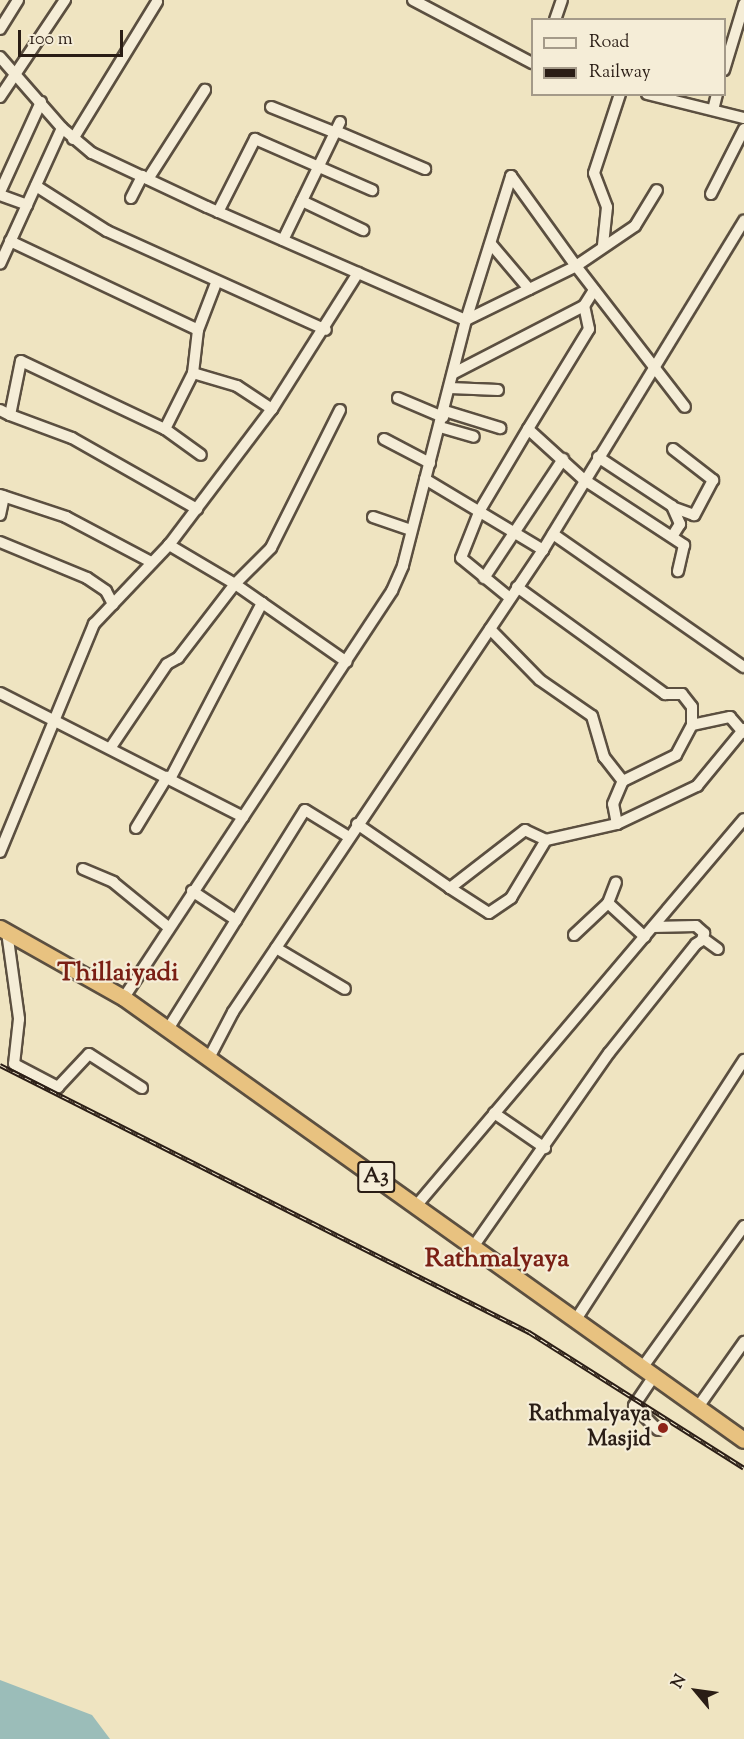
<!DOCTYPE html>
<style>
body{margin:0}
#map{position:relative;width:744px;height:1739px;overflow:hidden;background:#efe4c1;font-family:"Sorts Mill Goudy",serif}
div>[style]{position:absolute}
.water>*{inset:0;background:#9bbdb9}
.roads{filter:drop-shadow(2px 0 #5b4f40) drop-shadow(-2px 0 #5b4f40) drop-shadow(0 2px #5b4f40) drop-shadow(0 -2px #5b4f40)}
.minor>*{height:10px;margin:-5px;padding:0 5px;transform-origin:5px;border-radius:5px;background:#f5edd7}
.highway>*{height:15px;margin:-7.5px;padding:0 7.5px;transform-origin:7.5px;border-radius:7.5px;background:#e8c280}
.rail>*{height:4.5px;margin-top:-2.25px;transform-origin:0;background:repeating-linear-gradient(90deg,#f5edd7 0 7px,#2a1d15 0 14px);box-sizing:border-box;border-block:2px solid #2a1d15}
.dots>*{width:16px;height:16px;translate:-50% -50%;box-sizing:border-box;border:3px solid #f5edd7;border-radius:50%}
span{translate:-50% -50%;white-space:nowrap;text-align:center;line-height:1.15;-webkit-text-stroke:4.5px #f5edd7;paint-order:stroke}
.shield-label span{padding:2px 4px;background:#f5edd7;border:2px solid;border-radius:4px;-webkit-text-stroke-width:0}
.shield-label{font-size:21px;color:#2a1d15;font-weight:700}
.poi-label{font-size:22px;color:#2a1d15;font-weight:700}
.right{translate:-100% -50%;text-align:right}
.quarter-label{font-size:26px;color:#7a1f14;font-weight:700}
.legend{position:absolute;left:531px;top:18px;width:195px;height:78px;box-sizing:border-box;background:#f5edd7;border:2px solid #a49a89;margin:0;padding:8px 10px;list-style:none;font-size:18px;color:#2a1d15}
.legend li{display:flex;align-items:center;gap:12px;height:30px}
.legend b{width:30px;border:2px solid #a49a89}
.north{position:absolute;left:666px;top:1661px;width:60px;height:60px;-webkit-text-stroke:4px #f5edd7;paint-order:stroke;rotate:299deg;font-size:16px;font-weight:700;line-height:24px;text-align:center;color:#2a1d15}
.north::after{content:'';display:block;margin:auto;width:21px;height:27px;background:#2a1d15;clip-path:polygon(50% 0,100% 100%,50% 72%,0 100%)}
.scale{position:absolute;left:18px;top:30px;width:105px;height:27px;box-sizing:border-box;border:3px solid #2a1d15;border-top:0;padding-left:8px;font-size:18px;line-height:21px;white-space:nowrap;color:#2a1d15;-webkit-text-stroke:4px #f5edd7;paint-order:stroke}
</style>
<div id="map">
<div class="water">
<div style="clip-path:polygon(0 1680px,92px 1715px,110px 1739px,0 1739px)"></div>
</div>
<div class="roads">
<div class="minor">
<div style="left:413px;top:0;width:135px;rotate:27.9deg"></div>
<div style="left:555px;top:20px;width:21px;rotate:-71deg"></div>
<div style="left:0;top:29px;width:34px;rotate:-58deg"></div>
<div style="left:0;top:57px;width:94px;rotate:48.9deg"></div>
<div style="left:62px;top:128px;width:149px;rotate:114.5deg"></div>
<div style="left:724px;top:70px;width:69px;rotate:-73.1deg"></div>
<div style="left:647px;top:94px;width:100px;rotate:13.9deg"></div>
<div style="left:0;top:97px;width:117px;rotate:-56.2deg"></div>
<div style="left:271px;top:107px;width:70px;rotate:21.8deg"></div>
<div style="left:713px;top:110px;width:16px;rotate:-76deg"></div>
<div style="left:62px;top:128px;width:39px;rotate:40deg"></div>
<div style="left:92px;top:153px;width:127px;rotate:25.2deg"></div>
<div style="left:207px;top:207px;width:283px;rotate:23.6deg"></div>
<div style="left:466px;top:320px;width:254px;rotate:104.4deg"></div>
<div style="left:403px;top:566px;width:27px;rotate:114deg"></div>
<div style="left:392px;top:591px;width:487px;rotate:123.4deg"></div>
<div style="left:336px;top:131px;width:97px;rotate:23.1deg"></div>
<div style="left:73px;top:139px;width:161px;rotate:-58.5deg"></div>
<div style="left:148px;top:179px;width:106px;rotate:-57.4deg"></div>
<div style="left:36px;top:186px;width:84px;rotate:32.4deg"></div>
<div style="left:107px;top:231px;width:240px;rotate:24.3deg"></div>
<div style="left:0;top:192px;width:99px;rotate:-65.5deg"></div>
<div style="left:711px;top:194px;width:73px;rotate:-63.1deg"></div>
<div style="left:0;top:195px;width:29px;rotate:20deg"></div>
<div style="left:131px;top:198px;width:25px;rotate:-63deg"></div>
<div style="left:302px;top:201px;width:68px;rotate:25.4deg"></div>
<div style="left:218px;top:212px;width:82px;rotate:-63.1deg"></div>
<div style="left:255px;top:139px;width:128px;rotate:23.6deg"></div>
<div style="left:283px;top:240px;width:131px;rotate:-64.2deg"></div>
<div style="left:10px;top:241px;width:208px;rotate:25.3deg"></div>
<div style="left:198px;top:330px;width:50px;rotate:-69deg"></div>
<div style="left:491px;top:244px;width:59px;rotate:49.8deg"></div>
<div style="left:603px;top:245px;width:38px;rotate:-84deg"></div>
<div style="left:607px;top:207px;width:36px;rotate:-111deg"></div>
<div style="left:594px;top:173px;width:83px;rotate:-71.8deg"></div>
<div style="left:466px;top:320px;width:151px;rotate:-72.6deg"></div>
<div style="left:511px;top:176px;width:111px;rotate:54.2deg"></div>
<div style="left:576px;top:266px;width:71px;rotate:-34.1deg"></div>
<div style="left:635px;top:226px;width:42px;rotate:-58.6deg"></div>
<div style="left:466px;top:320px;width:123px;rotate:-26.1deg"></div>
<div style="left:576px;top:266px;width:178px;rotate:52.3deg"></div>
<div style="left:198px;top:330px;width:43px;rotate:96.6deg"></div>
<div style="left:193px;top:373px;width:46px;rotate:16.5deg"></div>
<div style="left:237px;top:386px;width:42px;rotate:33.3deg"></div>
<div style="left:454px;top:373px;width:146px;rotate:-27.3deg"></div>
<div style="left:450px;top:388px;width:48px;rotate:2.4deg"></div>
<div style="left:398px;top:398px;width:49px;rotate:22.9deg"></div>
<div style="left:0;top:410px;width:11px;rotate:27deg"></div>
<div style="left:10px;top:415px;width:55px;rotate:-78.5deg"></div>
<div style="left:21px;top:361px;width:159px;rotate:25.3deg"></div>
<div style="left:165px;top:429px;width:63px;rotate:-63.4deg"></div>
<div style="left:340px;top:410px;width:154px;rotate:116.6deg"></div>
<div style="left:271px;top:548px;width:51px;rotate:135deg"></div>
<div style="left:235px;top:584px;width:136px;rotate:34.9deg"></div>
<div style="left:445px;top:411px;width:58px;rotate:17.2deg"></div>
<div style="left:10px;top:415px;width:66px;rotate:20.4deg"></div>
<div style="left:72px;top:438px;width:144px;rotate:29.6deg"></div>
<div style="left:440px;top:427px;width:35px;rotate:16deg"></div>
<div style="left:165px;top:429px;width:44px;rotate:35.8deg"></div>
<div style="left:528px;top:429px;width:117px;rotate:-58.6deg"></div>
<div style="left:589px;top:329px;width:24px;rotate:-102deg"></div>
<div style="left:584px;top:306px;width:19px;rotate:-58deg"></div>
<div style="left:384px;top:439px;width:52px;rotate:27.6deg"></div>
<div style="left:673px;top:449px;width:51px;rotate:37.8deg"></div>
<div style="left:713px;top:480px;width:40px;rotate:118deg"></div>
<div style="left:694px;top:515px;width:20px;rotate:-160deg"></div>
<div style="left:598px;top:457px;width:89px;rotate:33.5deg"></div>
<div style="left:672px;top:506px;width:20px;rotate:66deg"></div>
<div style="left:680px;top:524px;width:15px;rotate:122deg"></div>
<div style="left:425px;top:479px;width:138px;rotate:31deg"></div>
<div style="left:0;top:495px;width:70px;rotate:18.4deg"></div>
<div style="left:66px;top:517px;width:96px;rotate:27.9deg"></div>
<div style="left:0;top:515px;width:19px;rotate:-78deg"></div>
<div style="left:373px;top:517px;width:40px;rotate:18.9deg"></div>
<div style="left:553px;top:534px;width:233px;rotate:34.9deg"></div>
<div style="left:0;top:542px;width:94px;rotate:22.5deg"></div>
<div style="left:87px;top:578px;width:23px;rotate:34deg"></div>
<div style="left:106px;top:591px;width:15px;rotate:62deg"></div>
<div style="left:484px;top:578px;width:143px;rotate:-56.4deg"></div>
<div style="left:517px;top:587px;width:183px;rotate:35.9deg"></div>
<div style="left:665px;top:694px;width:17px"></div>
<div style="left:682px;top:694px;width:16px;rotate:52deg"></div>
<div style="left:692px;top:707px;width:18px;rotate:90deg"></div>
<div style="left:510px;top:598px;width:63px;rotate:-140.8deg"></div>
<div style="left:461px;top:558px;width:52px;rotate:-68.4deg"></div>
<div style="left:480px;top:510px;width:94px;rotate:-59.3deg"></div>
<div style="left:528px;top:429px;width:74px;rotate:42.3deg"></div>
<div style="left:583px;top:479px;width:121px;rotate:33.2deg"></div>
<div style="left:684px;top:545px;width:27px;rotate:103deg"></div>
<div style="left:490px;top:629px;width:71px;rotate:45.6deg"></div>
<div style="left:540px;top:680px;width:63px;rotate:34.7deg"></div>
<div style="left:592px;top:716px;width:43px;rotate:73.7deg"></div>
<div style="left:604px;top:757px;width:31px;rotate:52deg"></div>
<div style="left:0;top:693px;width:273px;rotate:27deg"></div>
<div style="left:111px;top:747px;width:100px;rotate:-56deg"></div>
<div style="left:167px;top:664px;width:13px;rotate:-29deg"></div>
<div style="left:178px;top:658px;width:93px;rotate:-52.4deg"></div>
<div style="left:235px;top:584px;width:77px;rotate:-149.4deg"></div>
<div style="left:170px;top:779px;width:199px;rotate:-62.4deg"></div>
<div style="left:357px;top:824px;width:113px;rotate:34.5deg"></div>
<div style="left:450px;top:888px;width:46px;rotate:32.7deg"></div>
<div style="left:489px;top:913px;width:27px;rotate:-34deg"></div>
<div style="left:511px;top:898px;width:68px;rotate:-58.9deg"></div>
<div style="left:546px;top:840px;width:23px;rotate:-155deg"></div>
<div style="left:525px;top:830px;width:95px;rotate:142.3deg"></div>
<div style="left:617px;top:824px;width:20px;rotate:-101deg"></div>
<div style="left:613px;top:804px;width:25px;rotate:-67deg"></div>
<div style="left:623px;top:781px;width:59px;rotate:-26.1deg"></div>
<div style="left:676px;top:755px;width:34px;rotate:-62deg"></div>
<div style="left:692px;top:725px;width:39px;rotate:-12deg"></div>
<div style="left:730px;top:717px;width:21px;rotate:49deg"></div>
<div style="left:136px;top:828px;width:60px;rotate:-58.7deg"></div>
<div style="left:546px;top:840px;width:73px;rotate:-12.7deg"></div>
<div style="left:617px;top:824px;width:89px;rotate:-25.4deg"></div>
<div style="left:697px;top:786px;width:74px;rotate:-50.5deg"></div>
<div style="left:0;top:852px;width:247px;rotate:-67.6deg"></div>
<div style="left:94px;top:624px;width:109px;rotate:-46.5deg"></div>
<div style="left:169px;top:545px;width:171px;rotate:-52.9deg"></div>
<div style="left:272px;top:409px;width:161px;rotate:-57.7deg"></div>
<div style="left:83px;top:869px;width:33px;rotate:23deg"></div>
<div style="left:113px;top:882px;width:71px;rotate:39.3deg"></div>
<div style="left:192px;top:891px;width:53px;rotate:33.4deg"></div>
<div style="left:608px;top:903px;width:50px;rotate:42.6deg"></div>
<div style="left:608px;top:903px;width:22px;rotate:-69deg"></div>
<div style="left:653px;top:927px;width:43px;rotate:-1.3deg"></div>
<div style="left:696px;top:926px;width:11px;rotate:41deg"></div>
<div style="left:704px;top:933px;width:7px;rotate:106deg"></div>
<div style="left:7px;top:932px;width:88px;rotate:82.1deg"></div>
<div style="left:19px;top:1019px;width:45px;rotate:96.3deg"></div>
<div style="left:14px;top:1064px;width:50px;rotate:27.6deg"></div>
<div style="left:58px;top:1087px;width:45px;rotate:-46.8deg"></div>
<div style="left:89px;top:1054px;width:63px;rotate:32.7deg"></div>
<div style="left:574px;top:935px;width:47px;rotate:-43.3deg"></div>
<div style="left:276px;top:948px;width:80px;rotate:30.7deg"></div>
<div style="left:168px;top:1029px;width:258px;rotate:-58deg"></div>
<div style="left:305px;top:810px;width:52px;rotate:31.5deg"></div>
<div style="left:209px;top:1058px;width:52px;rotate:-62.4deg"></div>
<div style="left:233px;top:1012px;width:556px;rotate:-56.14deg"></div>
<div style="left:543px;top:550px;width:386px;rotate:-58.6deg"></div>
<div style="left:494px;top:1113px;width:62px;rotate:34.5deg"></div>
<div style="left:416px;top:1206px;width:507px;rotate:-49.72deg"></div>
<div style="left:473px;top:1247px;width:237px;rotate:-55deg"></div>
<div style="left:609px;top:1053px;width:139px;rotate:-51.4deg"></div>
<div style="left:696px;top:944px;width:9px;rotate:-32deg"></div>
<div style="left:704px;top:939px;width:17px;rotate:36deg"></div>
<div style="left:575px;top:1321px;width:311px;rotate:-57.1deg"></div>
<div style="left:642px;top:1368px;width:175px;rotate:-54.3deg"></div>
<div style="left:654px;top:1376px;width:36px;rotate:124deg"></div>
<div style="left:634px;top:1406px;width:34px;rotate:45deg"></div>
<div style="left:698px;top:1407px;width:80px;rotate:-54.7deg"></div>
</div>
<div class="highway">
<div style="left:0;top:928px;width:142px;rotate:29.4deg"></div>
<div style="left:124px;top:998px;width:761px;rotate:35.49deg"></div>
</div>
</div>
<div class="rail">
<div style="left:0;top:1065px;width:593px;rotate:26.78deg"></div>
<div style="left:529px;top:1332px;width:254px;rotate:32.3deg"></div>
</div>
<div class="dots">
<div style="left:663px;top:1428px;background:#8f2418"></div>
</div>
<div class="shield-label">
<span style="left:376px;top:1177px">A3</span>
</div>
<div class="poi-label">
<span class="right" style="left:651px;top:1428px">Rathmalyaya<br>Masjid</span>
</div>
<div class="quarter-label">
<span style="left:118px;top:974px">Thillaiyadi</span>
<span style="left:497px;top:1260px">Rathmalyaya</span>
</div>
<ul class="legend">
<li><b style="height:8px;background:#f5edd7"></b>Road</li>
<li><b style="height:8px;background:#2a1d15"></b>Railway</li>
</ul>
<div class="north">N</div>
<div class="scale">100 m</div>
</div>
